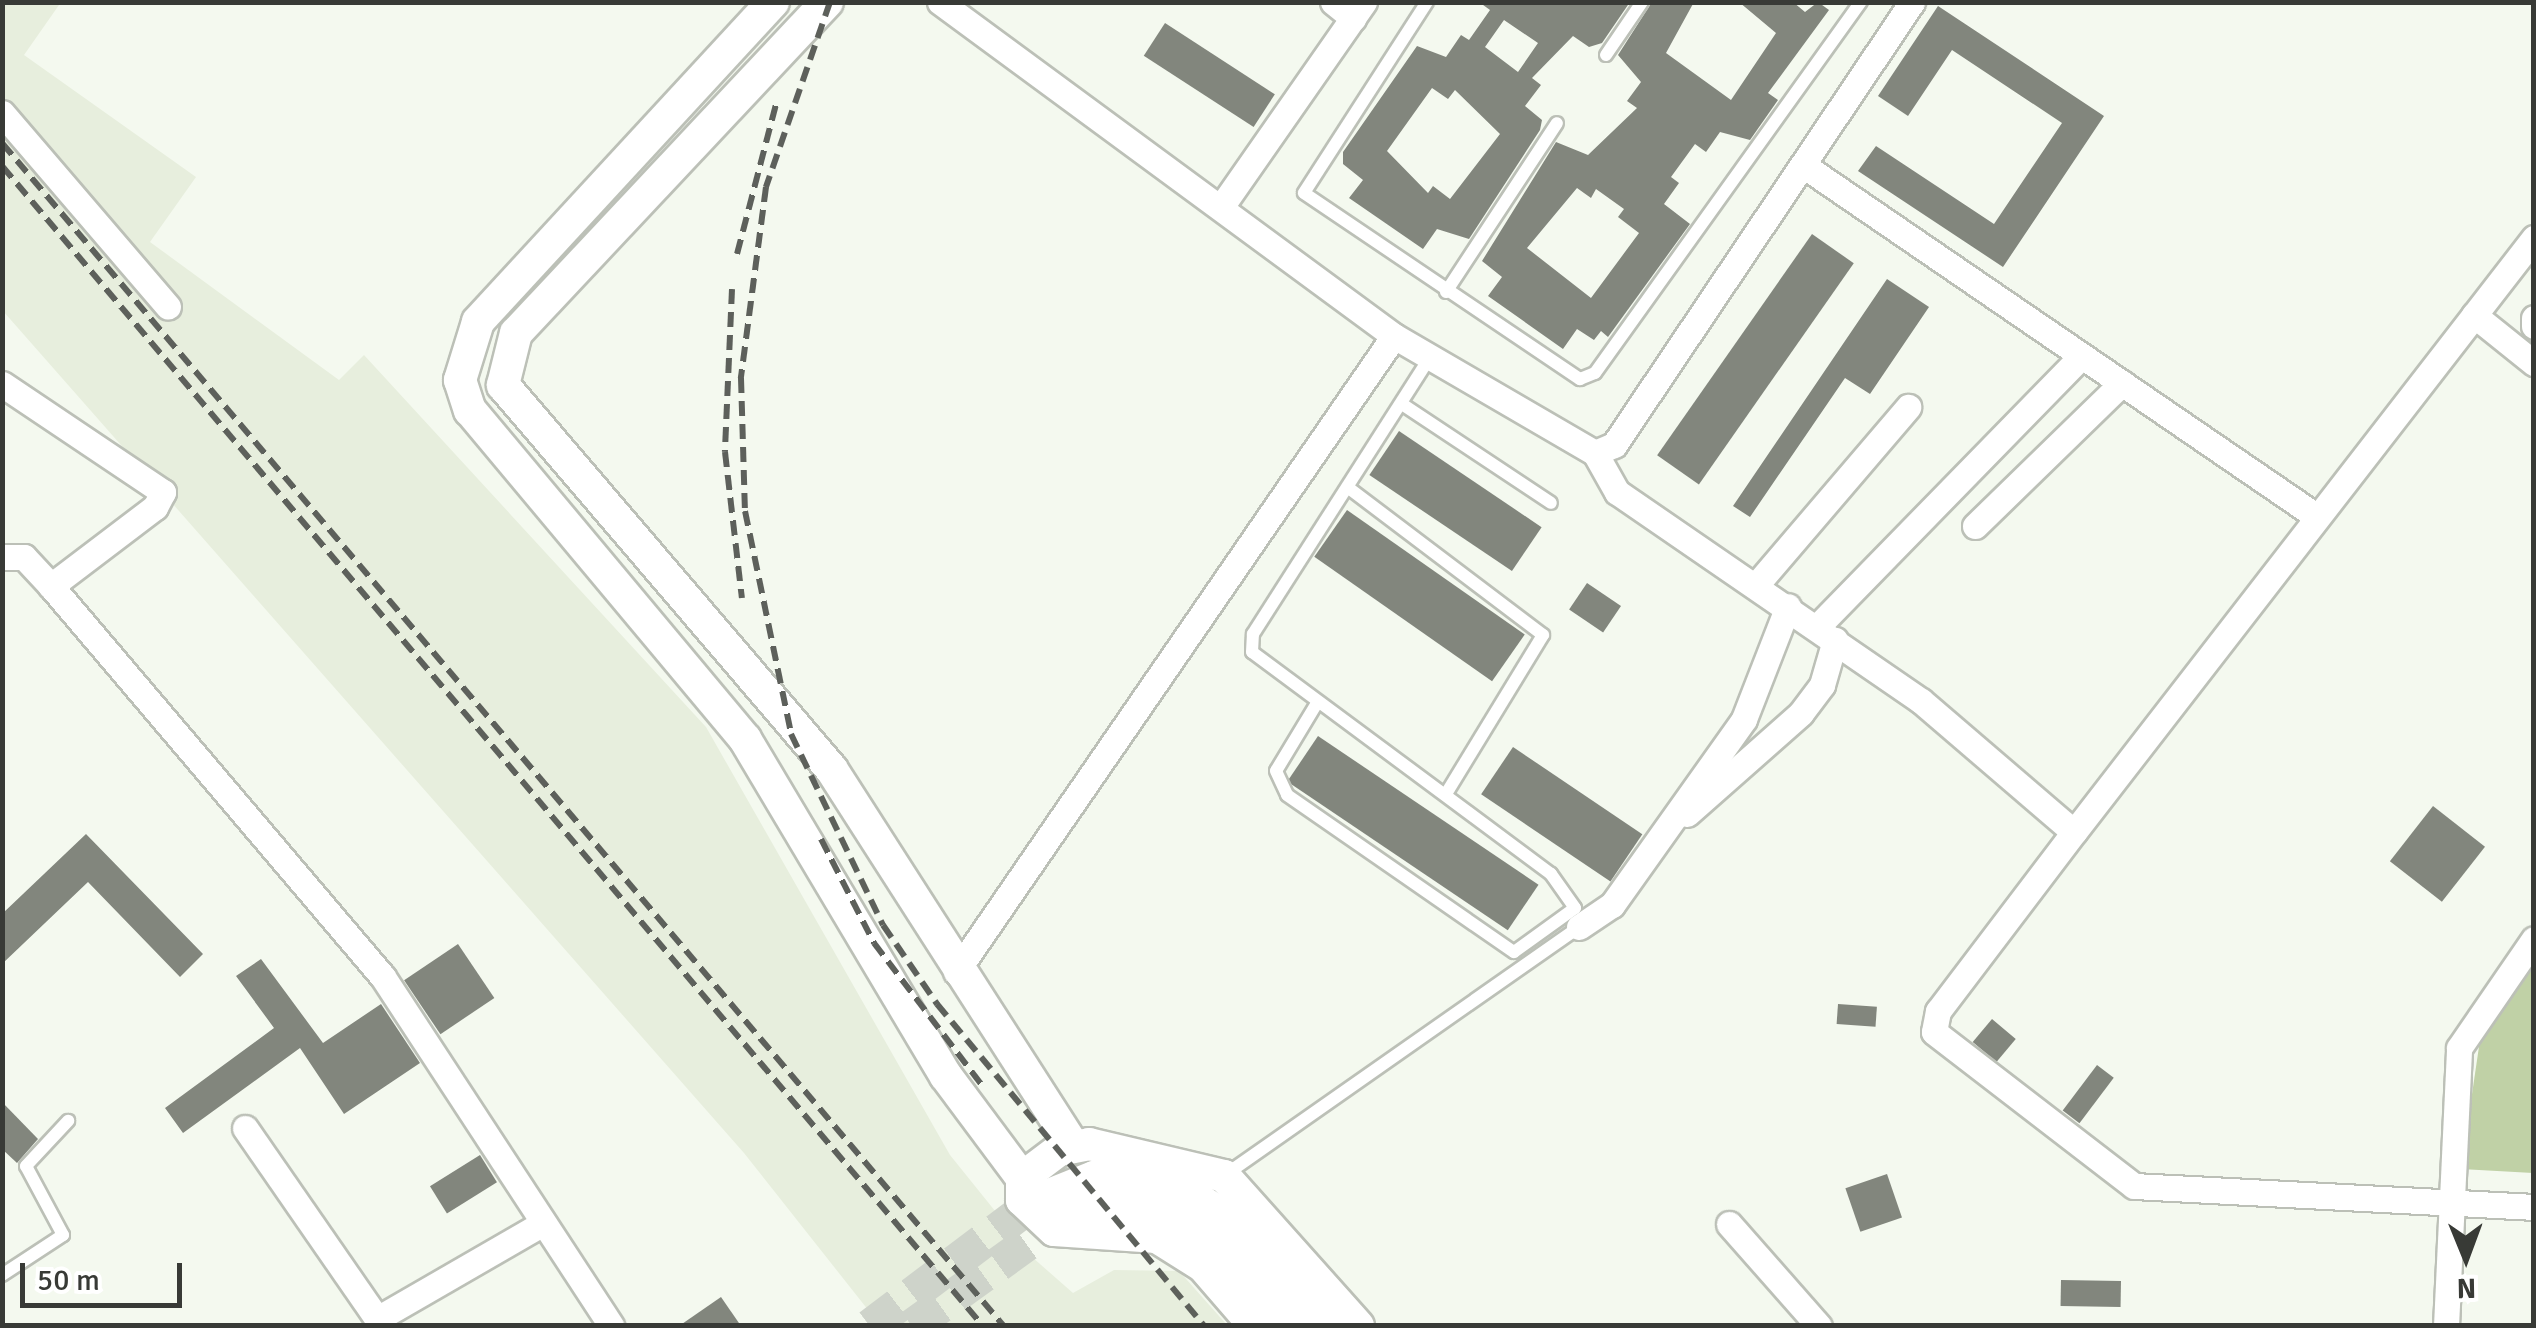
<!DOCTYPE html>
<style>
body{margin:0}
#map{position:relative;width:2536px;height:1328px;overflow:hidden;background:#f4f9ef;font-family:Signika,sans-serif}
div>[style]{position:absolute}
.built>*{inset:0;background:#e7eedd}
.green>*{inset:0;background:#c0d1a6}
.building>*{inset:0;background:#82867d;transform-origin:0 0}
.secondary-tunnel>*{height:35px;margin-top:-17.5px;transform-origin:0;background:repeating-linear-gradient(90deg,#ced3ca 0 35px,transparent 0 53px)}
.roads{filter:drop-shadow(2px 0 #bcc0b7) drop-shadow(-2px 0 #bcc0b7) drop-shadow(0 2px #bcc0b7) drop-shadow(0 -2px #bcc0b7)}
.service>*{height:12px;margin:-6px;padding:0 6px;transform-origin:6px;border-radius:6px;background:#fff}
.minor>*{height:25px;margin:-12.5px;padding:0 12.5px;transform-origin:12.5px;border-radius:12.5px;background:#fff}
.tertiary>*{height:32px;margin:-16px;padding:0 16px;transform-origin:16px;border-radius:16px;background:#fff}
.secondary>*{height:35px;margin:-17.5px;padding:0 17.5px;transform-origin:17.5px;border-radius:17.5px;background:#fff}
.rail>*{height:6px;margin-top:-3px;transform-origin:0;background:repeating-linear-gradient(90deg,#5d605b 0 15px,transparent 0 23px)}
span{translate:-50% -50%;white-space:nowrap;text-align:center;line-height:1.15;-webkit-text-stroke:10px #fff;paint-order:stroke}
.frame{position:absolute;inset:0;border:5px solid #383a36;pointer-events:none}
.north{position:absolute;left:2416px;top:1208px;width:100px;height:100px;-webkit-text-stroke:8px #fff;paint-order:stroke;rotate:179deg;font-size:28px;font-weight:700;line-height:40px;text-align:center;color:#383a36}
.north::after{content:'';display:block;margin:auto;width:35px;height:45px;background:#383a36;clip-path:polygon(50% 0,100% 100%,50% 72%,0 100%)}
.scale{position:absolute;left:20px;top:1263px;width:162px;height:45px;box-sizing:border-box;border:5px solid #383a36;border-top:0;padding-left:12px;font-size:30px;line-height:35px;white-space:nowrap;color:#383a36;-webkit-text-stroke:8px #fff;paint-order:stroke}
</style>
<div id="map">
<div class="built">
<div style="clip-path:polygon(3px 3px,59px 5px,24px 55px,196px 177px,150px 242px,339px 380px,364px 355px,706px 727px,950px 1155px,1032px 1257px,1073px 1293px,1114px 1270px,1179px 1271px,1227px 1325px,880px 1325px,744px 1153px,3px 311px)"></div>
</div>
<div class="green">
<div style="clip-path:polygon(2533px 964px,2533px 1173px,2461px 1169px,2481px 1033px)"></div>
</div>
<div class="building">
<div style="clip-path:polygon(evenodd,1479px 2px,1630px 2px,1602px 43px,1589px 47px,1573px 36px,1532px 78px,1541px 85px,1525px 106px,1542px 120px,1540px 130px,1469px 239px,1437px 229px,1423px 249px,1349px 198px,1363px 180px,1343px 164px,1343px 152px,1417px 46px,1446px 57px,1461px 35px,1469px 40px,1490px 10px,1479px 2px,1504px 20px,1538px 43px,1518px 72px,1485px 47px,1504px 20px,1479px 2px,1432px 88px,1448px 99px,1455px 90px,1500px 134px,1450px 199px,1433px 186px,1428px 193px,1387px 151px,1432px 88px)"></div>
<div style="clip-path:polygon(evenodd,1652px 2px,1694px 2px,1666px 53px,1731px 100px,1776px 33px,1739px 2px,1793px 2px,1805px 12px,1818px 2px,1829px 10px,1768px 93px,1778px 100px,1750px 140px,1720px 132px,1706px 152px,1695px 144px,1671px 177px,1679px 183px,1664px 204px,1690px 224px,1608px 337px,1601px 331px,1594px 340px,1577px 329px,1563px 349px,1488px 296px,1502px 277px,1482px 261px,1556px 142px,1588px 155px,1637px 108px,1627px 101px,1641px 82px,1618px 55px,1652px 2px,1577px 188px,1591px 198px,1596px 189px,1624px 209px,1618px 217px,1639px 233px,1591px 298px,1527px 248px,1577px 188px)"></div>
<div style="clip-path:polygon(1938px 6px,2104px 116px,2003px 267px,1858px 171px,1876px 146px,1994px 224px,2062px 123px,1952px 50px,1908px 116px,1878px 96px)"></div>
<div style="left:1165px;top:23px;width:131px;height:39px;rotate:33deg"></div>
<div style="left:1812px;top:234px;width:51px;height:270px;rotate:35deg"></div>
<div style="clip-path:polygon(1887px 279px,1929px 307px,1870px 394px,1845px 378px,1750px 517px,1733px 506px)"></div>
<div style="left:1399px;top:431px;width:172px;height:53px;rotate:34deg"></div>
<div style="left:1347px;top:510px;width:217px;height:57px;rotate:35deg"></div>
<div style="left:1587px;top:583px;width:41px;height:32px;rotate:34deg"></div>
<div style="left:1318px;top:736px;width:266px;height:55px;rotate:34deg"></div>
<div style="left:1513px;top:747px;width:156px;height:57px;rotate:34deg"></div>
<div style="left:2433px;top:806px;width:66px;height:70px;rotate:38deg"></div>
<div style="clip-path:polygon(86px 834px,203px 954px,180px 977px,88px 882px,2px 964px,2px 914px)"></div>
<div style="left:458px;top:944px;width:65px;height:65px;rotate:56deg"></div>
<div style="clip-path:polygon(261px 959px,323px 1043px,381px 1004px,420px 1063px,344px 1114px,300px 1048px,183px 1133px,165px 1108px,274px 1028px,236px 976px)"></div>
<div style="left:1838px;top:1004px;width:39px;height:20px;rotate:4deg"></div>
<div style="left:1992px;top:1019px;width:31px;height:30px;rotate:40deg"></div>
<div style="left:2097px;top:1065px;width:21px;height:57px;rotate:37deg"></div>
<div style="clip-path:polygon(2px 1102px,38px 1139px,17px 1163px,2px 1149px)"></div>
<div style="left:480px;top:1155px;width:32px;height:59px;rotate:58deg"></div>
<div style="left:1887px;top:1174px;width:46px;height:44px;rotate:71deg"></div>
<div style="left:2061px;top:1280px;width:60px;height:26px;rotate:1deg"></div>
<div style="clip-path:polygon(721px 1297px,741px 1326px,679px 1326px)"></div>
</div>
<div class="secondary-tunnel">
<div style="left:870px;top:1326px;width:206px;rotate:-37.1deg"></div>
<div style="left:912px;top:1326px;width:178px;rotate:-35.8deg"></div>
</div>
<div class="roads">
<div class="service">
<div style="left:1427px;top:2px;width:227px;rotate:122.8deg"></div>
<div style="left:1304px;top:193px;width:333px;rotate:34deg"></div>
<div style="left:1580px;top:379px;width:16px;rotate:-22deg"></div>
<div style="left:1595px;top:373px;width:457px;rotate:-54.4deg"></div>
<div style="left:1606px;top:55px;width:64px;rotate:-55.8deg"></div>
<div style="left:1446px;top:292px;width:202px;rotate:-56.7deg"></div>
<div style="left:1405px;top:406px;width:175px;rotate:33.6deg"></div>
<div style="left:1350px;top:489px;width:242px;rotate:37.1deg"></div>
<div style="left:1543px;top:635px;width:186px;rotate:121.4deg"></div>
<div style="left:1317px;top:703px;width:79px;rotate:121.1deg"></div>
<div style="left:1276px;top:771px;width:26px;rotate:65deg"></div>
<div style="left:1287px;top:795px;width:276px;rotate:34.7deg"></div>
<div style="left:1514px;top:952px;width:75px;rotate:-35.8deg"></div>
<div style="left:1575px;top:908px;width:42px;rotate:-125.2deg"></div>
<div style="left:1551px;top:874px;width:372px;rotate:-143.4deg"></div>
<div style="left:1252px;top:652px;width:18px;rotate:-87deg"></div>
<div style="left:1253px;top:634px;width:326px;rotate:-57.4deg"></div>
<div style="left:1225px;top:1175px;width:432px;rotate:-35deg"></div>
<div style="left:2px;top:1275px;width:73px;rotate:-33.3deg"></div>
<div style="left:63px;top:1235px;width:78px;rotate:-118.2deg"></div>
<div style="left:26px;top:1166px;width:62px;rotate:-47deg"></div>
</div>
<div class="minor">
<div style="left:940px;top:2px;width:564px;rotate:36.34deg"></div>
<div style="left:1394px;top:336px;width:233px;rotate:30.2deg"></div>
<div style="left:1595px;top:453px;width:21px;rotate:-23deg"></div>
<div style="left:1614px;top:445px;width:534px;rotate:-56.07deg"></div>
<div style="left:1333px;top:2px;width:26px;rotate:39deg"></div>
<div style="left:2px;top:113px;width:255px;rotate:49.4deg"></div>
<div style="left:1803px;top:165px;width:618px;rotate:34.38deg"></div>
<div style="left:1221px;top:207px;width:250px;rotate:-55.1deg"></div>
<div style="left:2534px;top:238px;width:751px;rotate:127.75deg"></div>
<div style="left:2074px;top:832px;width:225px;rotate:127.2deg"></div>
<div style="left:1938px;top:1011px;width:21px;rotate:101deg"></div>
<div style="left:1934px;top:1032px;width:252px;rotate:37.6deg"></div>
<div style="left:2134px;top:1186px;width:401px;rotate:3deg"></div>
<div style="left:2474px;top:315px;width:77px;rotate:38.7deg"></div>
<div style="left:2534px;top:318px;width:8px;rotate:90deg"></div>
<div style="left:2px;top:384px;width:194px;rotate:33.9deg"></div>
<div style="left:163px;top:492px;width:17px;rotate:118deg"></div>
<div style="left:155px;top:507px;width:131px;rotate:142.8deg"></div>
<div style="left:1595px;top:453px;width:45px;rotate:60.6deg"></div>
<div style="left:1617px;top:492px;width:369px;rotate:34.5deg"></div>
<div style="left:1921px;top:701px;width:201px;rotate:40.6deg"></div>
<div style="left:1975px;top:526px;width:205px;rotate:-44.2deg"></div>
<div style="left:2px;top:557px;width:22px"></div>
<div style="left:24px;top:557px;width:40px;rotate:47deg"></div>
<div style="left:51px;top:586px;width:513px;rotate:49.67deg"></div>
<div style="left:383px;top:977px;width:417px;rotate:56.8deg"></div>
<div style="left:1757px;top:584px;width:233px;rotate:-49.5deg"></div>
<div style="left:1817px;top:627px;width:378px;rotate:-45.7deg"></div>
<div style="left:1687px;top:814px;width:152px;rotate:-41.5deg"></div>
<div style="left:1801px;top:713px;width:35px;rotate:-53deg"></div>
<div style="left:1822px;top:685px;width:47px;rotate:-73.9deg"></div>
<div style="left:1579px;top:927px;width:40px;rotate:-34deg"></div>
<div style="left:1612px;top:905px;width:228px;rotate:-54.6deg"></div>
<div style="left:1744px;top:719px;width:121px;rotate:-68.7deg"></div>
<div style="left:956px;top:972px;width:772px;rotate:-55.45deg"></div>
<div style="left:245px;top:1128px;width:241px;rotate:55.3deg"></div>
<div style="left:1729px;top:1224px;width:136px;rotate:48.6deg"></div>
<div style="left:377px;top:1319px;width:192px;rotate:-30deg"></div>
<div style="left:2446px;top:1326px;width:278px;rotate:-87.3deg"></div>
<div style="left:2459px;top:1048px;width:132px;rotate:-55.5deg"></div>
</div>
<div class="tertiary">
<div style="left:773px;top:2px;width:435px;rotate:132.7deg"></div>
<div style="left:478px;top:322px;width:61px;rotate:107.2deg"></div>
<div style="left:460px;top:380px;width:32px;rotate:72deg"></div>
<div style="left:470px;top:410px;width:429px;rotate:50.1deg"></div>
<div style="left:745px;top:739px;width:392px;rotate:59.2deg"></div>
<div style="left:946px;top:1076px;width:127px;rotate:53.3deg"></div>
<div style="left:827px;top:2px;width:454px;rotate:133.2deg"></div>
<div style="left:516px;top:333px;width:54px;rotate:104deg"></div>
<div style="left:503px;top:385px;width:506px;rotate:49.48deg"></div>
<div style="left:832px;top:770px;width:446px;rotate:57.3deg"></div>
<div style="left:1255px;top:1326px;width:79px;rotate:-130.9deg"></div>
<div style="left:1203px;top:1266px;width:54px;rotate:-147.8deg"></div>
<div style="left:1157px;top:1237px;width:103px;rotate:-176.1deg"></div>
<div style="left:1054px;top:1230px;width:44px;rotate:-136.8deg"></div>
<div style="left:1022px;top:1200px;width:22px;rotate:-90deg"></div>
<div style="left:1022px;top:1178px;width:46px;rotate:-37.1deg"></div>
<div style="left:1059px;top:1150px;width:31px;rotate:-11deg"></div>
<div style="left:1089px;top:1144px;width:139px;rotate:13.3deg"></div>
<div style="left:1224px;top:1176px;width:201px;rotate:48.2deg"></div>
</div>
<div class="secondary">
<div style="left:1034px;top:1202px;width:65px;rotate:-21.8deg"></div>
<div style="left:1094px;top:1178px;width:91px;rotate:8.2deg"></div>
<div style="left:1184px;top:1191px;width:59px;rotate:34deg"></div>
<div style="left:1233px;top:1224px;width:137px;rotate:48.3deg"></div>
<div style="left:1056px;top:1222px;width:29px;rotate:-29deg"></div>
<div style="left:1081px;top:1208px;width:34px;rotate:-5deg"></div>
<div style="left:1115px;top:1205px;width:62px;rotate:10.2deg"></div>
<div style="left:1176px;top:1216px;width:67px;rotate:35.8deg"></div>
<div style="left:1230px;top:1255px;width:94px;rotate:49.3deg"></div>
</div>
</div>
<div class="rail">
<div style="left:830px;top:2px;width:196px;rotate:109.1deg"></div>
<div style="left:766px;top:187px;width:193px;rotate:97.5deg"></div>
<div style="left:741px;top:378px;width:133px;rotate:88.3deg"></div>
<div style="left:745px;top:511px;width:228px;rotate:78.3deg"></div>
<div style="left:791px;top:734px;width:212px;rotate:64.3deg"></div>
<div style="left:883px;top:925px;width:96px;rotate:55.6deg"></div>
<div style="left:937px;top:1004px;width:418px;rotate:50.3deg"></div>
<div style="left:2px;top:143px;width:1550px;rotate:49.74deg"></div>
<div style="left:2px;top:166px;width:1519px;rotate:49.78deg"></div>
<div style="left:737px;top:254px;width:155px;rotate:-75.4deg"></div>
<div style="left:732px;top:289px;width:163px;rotate:92.5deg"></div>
<div style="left:725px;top:452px;width:147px;rotate:83.4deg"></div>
<div style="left:821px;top:839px;width:117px;rotate:63deg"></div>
<div style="left:874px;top:943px;width:183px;rotate:52.8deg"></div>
</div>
<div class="frame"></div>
<div class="north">N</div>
<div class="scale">50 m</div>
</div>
